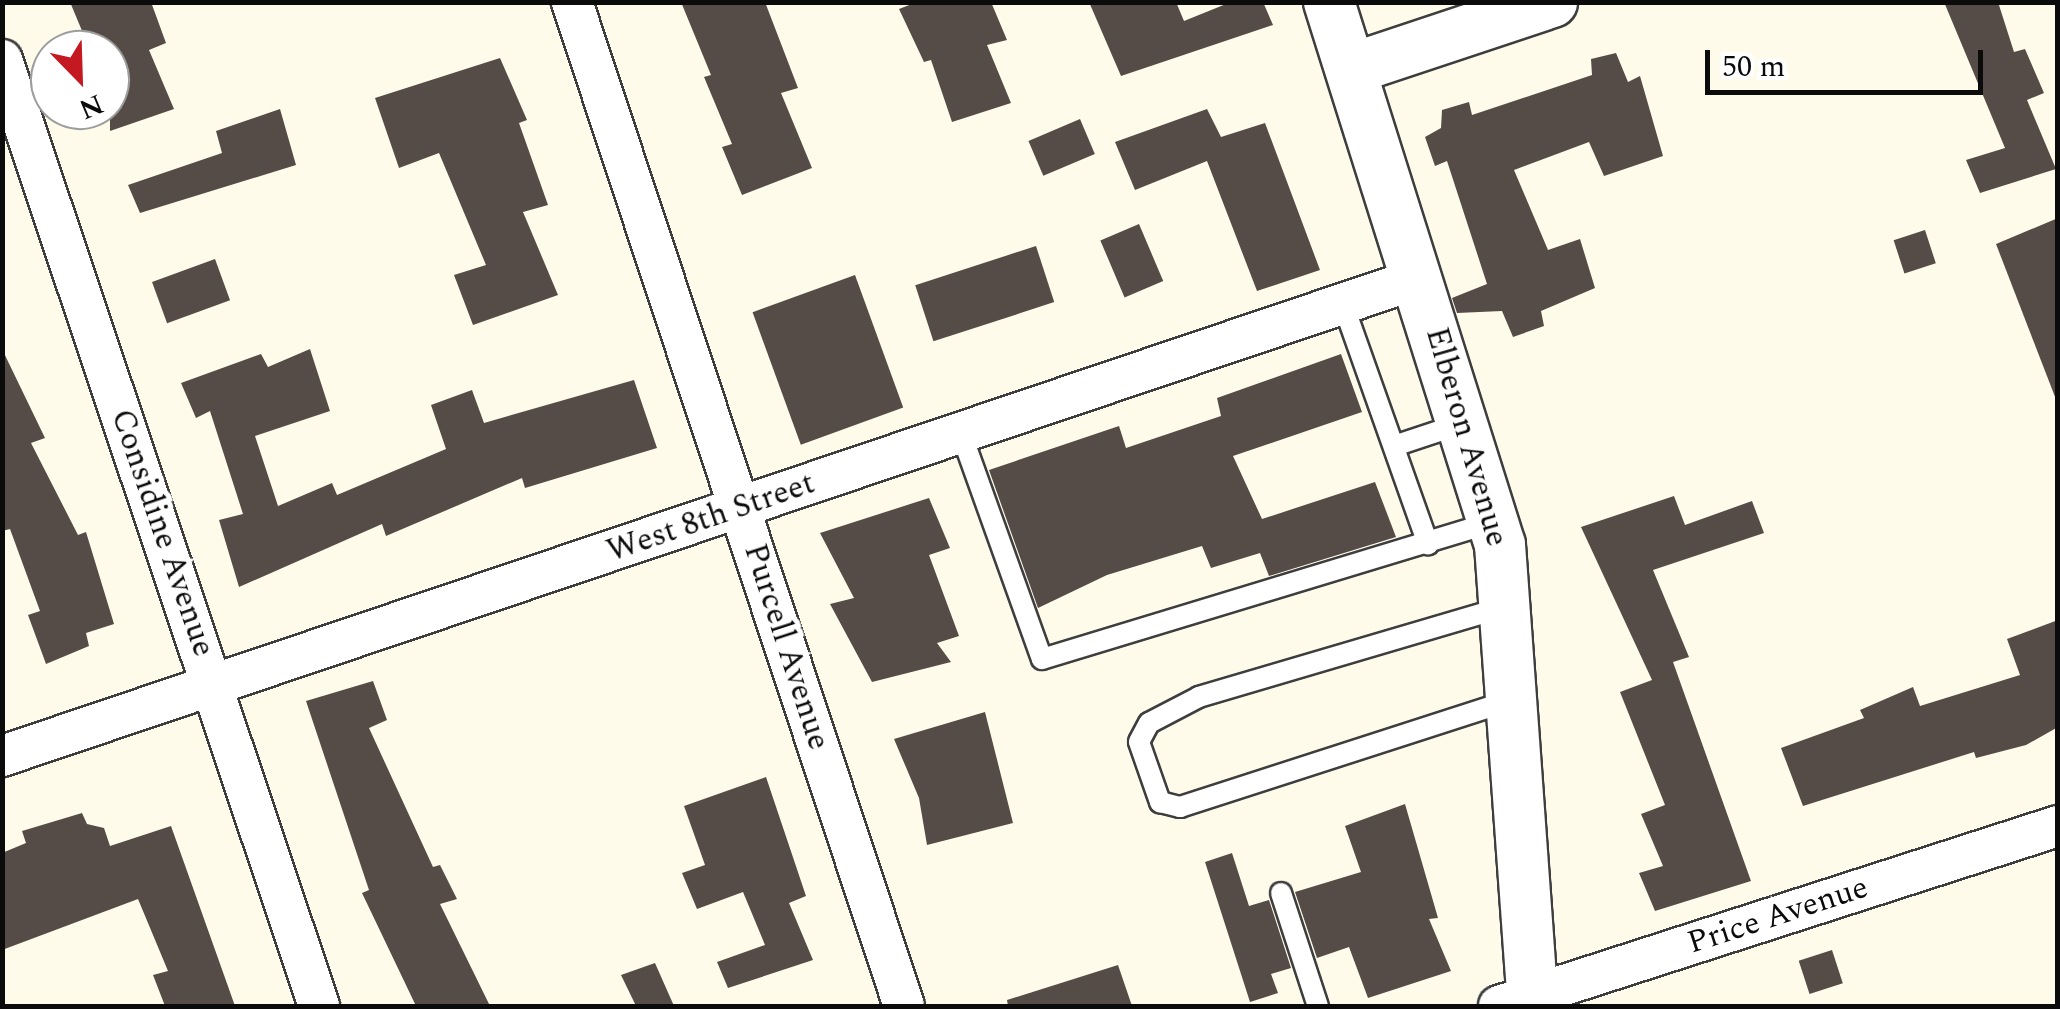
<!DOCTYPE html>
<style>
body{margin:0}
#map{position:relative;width:2060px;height:1009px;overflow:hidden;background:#fffbea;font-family:Spectral,serif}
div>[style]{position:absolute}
.building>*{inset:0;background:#554c47;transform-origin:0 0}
.roads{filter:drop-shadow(2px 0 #3e3e3e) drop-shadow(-2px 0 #3e3e3e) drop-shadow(0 2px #3e3e3e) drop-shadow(0 -2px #3e3e3e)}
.service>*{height:20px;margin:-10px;padding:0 10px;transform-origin:10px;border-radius:10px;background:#fff}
.minor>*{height:40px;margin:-20px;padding:0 20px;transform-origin:20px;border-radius:20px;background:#fff}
.tertiary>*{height:50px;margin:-25px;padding:0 25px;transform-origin:25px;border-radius:25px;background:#fff}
span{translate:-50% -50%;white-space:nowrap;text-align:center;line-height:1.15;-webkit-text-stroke:10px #fff;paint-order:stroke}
.street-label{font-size:32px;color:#0b0b0b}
.frame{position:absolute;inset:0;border:5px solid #0b0b0b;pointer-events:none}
.north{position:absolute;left:30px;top:30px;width:100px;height:100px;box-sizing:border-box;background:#fff;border:2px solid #9d9d9d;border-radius:50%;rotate:157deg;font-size:28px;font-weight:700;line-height:40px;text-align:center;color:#0b0b0b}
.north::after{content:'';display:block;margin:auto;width:35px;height:45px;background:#c51921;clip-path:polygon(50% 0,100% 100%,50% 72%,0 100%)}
.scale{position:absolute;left:1705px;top:50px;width:278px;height:45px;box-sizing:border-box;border:5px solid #0b0b0b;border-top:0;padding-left:12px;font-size:30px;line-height:35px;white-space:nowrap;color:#0b0b0b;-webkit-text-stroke:8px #fff;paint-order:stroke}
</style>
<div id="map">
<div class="building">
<div style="clip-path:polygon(70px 2px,151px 2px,166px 43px,149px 50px,174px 109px,110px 131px,110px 50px,90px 50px)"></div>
<div style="clip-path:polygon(681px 2px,765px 2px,798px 88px,781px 93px,812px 168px,742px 195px,722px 147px,732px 144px,704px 77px,711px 75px)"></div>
<div style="clip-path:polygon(917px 2px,991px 2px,1007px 40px,987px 45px,1011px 103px,952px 122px,931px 60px,924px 62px,899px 9px)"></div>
<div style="clip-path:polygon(1089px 2px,1176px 2px,1184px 21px,1231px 2px,1263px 2px,1273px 25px,1121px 76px)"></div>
<div style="clip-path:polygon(1944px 2px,1998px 2px,2014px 52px,2025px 49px,2044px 93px,2027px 100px,2056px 169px,1980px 193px,1966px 160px,2005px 148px)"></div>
<div style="clip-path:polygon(1616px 53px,1628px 82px,1640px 76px,1663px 156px,1604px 176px,1589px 142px,1514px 170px,1548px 250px,1580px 239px,1595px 288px,1541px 311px,1544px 326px,1513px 337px,1502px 311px,1457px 313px,1452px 298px,1487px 284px,1447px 161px,1435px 166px,1425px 137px,1441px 128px,1442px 110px,1469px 102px,1472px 115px,1592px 75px,1591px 59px)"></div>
<div style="clip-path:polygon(500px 58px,527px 120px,519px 123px,548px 205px,523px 212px,558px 295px,473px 325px,454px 275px,486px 265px,439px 153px,399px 168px,375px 98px)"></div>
<div style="clip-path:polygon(280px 109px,296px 165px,140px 213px,128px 185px,222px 153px,216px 131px)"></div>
<div style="clip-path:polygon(1207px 109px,1221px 137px,1265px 123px,1320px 270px,1257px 291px,1207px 161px,1135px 190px,1115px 142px)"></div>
<div style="left:1080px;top:119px;width:38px;height:56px;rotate:67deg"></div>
<div style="clip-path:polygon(2058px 218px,2058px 402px,2057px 402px,1996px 244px)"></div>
<div style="left:1139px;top:224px;width:62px;height:42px;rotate:67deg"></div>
<div style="left:1925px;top:230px;width:35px;height:33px;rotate:72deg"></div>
<div style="left:1036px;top:246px;width:59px;height:127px;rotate:72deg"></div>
<div style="left:215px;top:259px;width:44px;height:67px;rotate:70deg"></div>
<div style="left:855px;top:275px;width:141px;height:109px;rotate:70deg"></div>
<div style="clip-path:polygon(2px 349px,45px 438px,31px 443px,78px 535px,86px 532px,114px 624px,86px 633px,89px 646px,46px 664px,28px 615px,40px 611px,10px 529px,2px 531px)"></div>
<div style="clip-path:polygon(310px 349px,330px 411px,255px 436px,278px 506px,332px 483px,337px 495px,446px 449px,431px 405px,472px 390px,484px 423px,634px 380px,657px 448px,525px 488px,522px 478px,386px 536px,382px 524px,239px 587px,219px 520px,243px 514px,210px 411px,196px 418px,181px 383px,261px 354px,268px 367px)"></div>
<div style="clip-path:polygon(1341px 354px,1362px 412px,1233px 456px,1262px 519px,1375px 482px,1396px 537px,1269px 576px,1260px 553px,1211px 568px,1202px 546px,1107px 575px,1038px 608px,989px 470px,1119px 426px,1126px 448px,1221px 416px,1217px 398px)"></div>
<div style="clip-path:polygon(1674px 496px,1685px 525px,1752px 501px,1764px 533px,1653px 570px,1689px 657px,1673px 662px,1751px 881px,1655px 911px,1639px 873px,1663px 866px,1641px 814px,1665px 805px,1620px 692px,1652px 680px,1581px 527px)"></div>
<div style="clip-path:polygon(929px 498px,950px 548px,929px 555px,959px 636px,937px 643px,951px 662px,872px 682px,830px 604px,854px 598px,820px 533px)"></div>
<div style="clip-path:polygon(2058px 620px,2058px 727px,2026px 745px,1976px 758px,1974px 752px,1803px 806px,1781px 748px,1864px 718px,1860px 710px,1913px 687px,1920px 706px,2020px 675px,2007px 639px)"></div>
<div style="clip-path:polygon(373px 681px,387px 720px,369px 728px,433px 867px,440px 865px,457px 899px,440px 904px,490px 1006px,416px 1006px,362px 893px,369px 890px,306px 701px)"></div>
<div style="clip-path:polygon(985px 712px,1013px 823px,927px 845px,919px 798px,894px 739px)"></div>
<div style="clip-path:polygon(766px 777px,806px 896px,789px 903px,813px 960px,728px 988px,717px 962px,765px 945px,743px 892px,697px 909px,682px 873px,705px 865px,684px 806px)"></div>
<div style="clip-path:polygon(1405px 804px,1438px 918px,1429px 919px,1451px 971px,1368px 998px,1349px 947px,1317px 958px,1295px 892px,1361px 872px,1345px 826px)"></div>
<div style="clip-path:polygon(82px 813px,87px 824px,104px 828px,110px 846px,171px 826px,235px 1006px,165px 1006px,153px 975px,168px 971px,138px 899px,2px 950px,2px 853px,26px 843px,22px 831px)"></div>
<div style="clip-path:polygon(1232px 853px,1249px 906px,1269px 900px,1291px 968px,1271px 974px,1278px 993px,1250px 1002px,1205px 862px)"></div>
<div style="left:1832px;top:950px;width:35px;height:35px;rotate:72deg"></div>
<div style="clip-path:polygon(655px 963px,674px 1006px,636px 1006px,621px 975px)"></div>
<div style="clip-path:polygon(1118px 965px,1132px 1006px,1008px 1006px,1007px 1000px)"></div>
</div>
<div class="roads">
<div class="service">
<div style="left:1343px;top:304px;width:255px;rotate:70.5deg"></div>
<div style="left:961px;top:433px;width:240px;rotate:70.3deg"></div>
<div style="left:1042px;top:659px;width:471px;rotate:-16.9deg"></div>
<div style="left:1394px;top:446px;width:73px;rotate:-18.4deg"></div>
<div style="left:1504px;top:607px;width:318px;rotate:163.6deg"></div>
<div style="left:1199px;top:697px;width:56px;rotate:152.5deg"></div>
<div style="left:1149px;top:723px;width:21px;rotate:118deg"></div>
<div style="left:1139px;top:742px;width:64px;rotate:70.7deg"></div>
<div style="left:1160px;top:802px;width:21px;rotate:14deg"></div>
<div style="left:1180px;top:807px;width:345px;rotate:-17.9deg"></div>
<div style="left:1281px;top:893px;width:119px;rotate:71.9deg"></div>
</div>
<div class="minor">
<div style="left:572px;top:2px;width:1057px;rotate:71.7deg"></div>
<div style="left:2px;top:60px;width:998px;rotate:71.47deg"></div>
<div style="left:2px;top:756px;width:1495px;rotate:-18.64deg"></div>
<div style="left:1499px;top:1006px;width:587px;rotate:-17.85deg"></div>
</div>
<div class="tertiary">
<div style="left:1329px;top:2px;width:569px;rotate:72.52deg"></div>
<div style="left:1500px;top:545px;width:462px;rotate:85.9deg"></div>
<div style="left:1351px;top:69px;width:212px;rotate:-18.4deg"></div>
</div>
</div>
<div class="street-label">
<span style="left:1466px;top:437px;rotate:74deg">Elberon Avenue</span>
<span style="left:711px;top:518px;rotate:-19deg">West 8th Street</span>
<span style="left:162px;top:533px;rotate:71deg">Considine Avenue</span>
<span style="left:786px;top:647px;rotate:72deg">Purcell Avenue</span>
<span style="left:1778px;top:916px;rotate:-18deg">Price Avenue</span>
</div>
<div class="frame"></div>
<div class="north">N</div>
<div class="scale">50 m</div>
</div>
